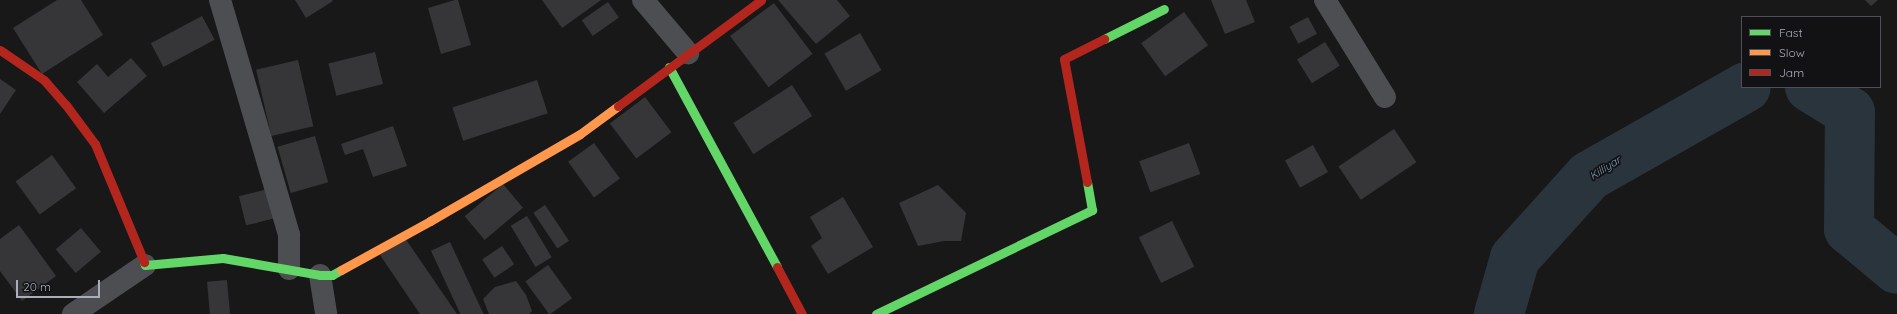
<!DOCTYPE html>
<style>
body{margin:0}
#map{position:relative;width:1897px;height:314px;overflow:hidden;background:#181819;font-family:Quicksand,sans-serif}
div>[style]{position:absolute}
.river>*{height:50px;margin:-25px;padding:0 25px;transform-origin:25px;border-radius:25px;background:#2a343c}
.building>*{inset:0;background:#363638;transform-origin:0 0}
.street>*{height:22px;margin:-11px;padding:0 11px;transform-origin:11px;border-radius:11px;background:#4c4e52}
.fast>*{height:9px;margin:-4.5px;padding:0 4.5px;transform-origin:4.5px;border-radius:4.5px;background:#63d668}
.slow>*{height:9px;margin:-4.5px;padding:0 4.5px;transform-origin:4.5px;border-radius:4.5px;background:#ff974d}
.jam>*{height:9px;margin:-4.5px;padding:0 4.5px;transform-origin:4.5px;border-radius:4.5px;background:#b3261e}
span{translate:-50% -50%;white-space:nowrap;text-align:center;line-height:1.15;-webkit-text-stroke:3.5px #121215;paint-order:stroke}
.water-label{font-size:11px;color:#7d9db8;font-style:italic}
.legend{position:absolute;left:1741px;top:16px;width:140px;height:72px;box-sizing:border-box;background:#121215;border:1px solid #4e5057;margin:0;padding:5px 7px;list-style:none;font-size:12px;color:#a9aeba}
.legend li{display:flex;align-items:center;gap:8px;height:20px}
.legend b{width:20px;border:1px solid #4e5057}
.scale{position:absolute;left:16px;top:280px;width:84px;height:18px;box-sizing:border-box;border:2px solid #a9aeba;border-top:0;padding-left:5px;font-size:12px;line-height:14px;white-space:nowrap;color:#a9aeba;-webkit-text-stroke:3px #121215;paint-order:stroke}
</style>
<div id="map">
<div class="river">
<div style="left:1810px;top:87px;width:47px;rotate:32deg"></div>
<div style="left:1850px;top:112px;width:117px;rotate:90.5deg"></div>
<div style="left:1849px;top:229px;width:62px;rotate:39.8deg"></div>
<div style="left:1499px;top:314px;width:58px;rotate:-74.1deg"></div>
<div style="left:1515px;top:258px;width:110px;rotate:-47.9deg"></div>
<div style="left:1589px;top:176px;width:180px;rotate:-29.5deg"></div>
</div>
<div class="building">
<div style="clip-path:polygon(57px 0,81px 0,103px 35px,42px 74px,13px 28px)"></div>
<div style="clip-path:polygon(295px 0,332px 0,333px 1px,306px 18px)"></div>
<div style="clip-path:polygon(455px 0,458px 0,471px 45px,441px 54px,428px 8px)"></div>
<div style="clip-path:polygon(542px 0,601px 0,562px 28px)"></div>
<div style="clip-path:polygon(778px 0,837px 0,850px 16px,816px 44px)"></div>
<div style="clip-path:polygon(1211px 0,1246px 0,1255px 22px,1225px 34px)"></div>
<div style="clip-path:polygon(1865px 0,1878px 0,1871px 6px)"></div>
<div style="left:608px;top:2px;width:19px;height:32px;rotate:55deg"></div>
<div style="left:774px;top:3px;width:64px;height:55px;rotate:53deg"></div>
<div style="left:1184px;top:12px;width:41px;height:53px;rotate:54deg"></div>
<div style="left:202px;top:16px;width:27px;height:58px;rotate:62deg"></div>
<div style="left:1308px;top:17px;width:19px;height:21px;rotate:62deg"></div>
<div style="left:860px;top:33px;width:43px;height:41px;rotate:60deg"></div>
<div style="left:1325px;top:42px;width:28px;height:33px;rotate:58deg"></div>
<div style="left:375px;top:52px;width:33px;height:48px;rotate:76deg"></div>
<div style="clip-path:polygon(131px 58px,147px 76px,104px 113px,77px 82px,97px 64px,108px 77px)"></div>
<div style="left:298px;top:60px;width:68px;height:43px;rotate:77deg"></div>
<div style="clip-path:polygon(0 79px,16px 90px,0 114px)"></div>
<div style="left:537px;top:80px;width:35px;height:89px;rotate:72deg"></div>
<div style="left:792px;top:85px;width:37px;height:70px;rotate:57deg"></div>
<div style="left:645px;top:97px;width:44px;height:44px;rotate:53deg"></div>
<div style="clip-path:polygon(393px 126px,407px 166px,373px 177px,363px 149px,345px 155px,341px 144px)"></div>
<div style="left:1394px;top:129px;width:40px;height:67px;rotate:56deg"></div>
<div style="left:315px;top:136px;width:48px;height:39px;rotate:74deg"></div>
<div style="left:594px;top:143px;width:44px;height:32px;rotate:54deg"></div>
<div style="left:1189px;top:143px;width:33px;height:53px;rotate:70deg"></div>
<div style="left:1313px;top:145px;width:31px;height:32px;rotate:61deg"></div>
<div style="left:52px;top:155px;width:41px;height:45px;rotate:54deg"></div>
<div style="left:503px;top:184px;width:31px;height:50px;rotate:50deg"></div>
<div style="clip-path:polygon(938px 185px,966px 213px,961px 241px,944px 241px,918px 246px,899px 203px)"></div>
<div style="left:268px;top:189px;width:30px;height:30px;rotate:76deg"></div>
<div style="clip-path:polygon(843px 197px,873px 247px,828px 274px,811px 246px,822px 238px,810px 217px)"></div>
<div style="left:545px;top:205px;width:43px;height:14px;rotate:56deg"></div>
<div style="left:527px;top:216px;width:48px;height:19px;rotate:59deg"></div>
<div style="left:1172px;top:221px;width:51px;height:37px;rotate:64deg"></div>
<div style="clip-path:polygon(19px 225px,56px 276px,22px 301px,0 271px,0 239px)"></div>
<div style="left:81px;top:228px;width:31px;height:33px;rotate:50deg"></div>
<div style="clip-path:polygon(405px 238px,457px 314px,420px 314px,380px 255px)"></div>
<div style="left:450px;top:242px;width:80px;height:21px;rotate:65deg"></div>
<div style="left:502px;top:246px;width:22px;height:24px;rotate:56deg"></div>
<div style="left:548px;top:265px;width:41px;height:28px;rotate:54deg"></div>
<div style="left:227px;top:280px;width:34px;height:20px;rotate:85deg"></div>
<div style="clip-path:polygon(516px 281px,526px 295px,532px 311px,529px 314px,489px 314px,483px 299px,495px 287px)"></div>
</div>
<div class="street">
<div style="left:220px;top:0;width:245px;rotate:73.6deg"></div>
<div style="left:289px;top:235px;width:34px;rotate:90deg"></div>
<div style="left:643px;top:0;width:70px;rotate:49.7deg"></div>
<div style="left:1325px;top:0;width:114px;rotate:58.3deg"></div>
<div style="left:320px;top:275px;width:39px;rotate:81deg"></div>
<div style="left:73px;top:314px;width:87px;rotate:-34.2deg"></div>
</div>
<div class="fast">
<div style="left:1104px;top:39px;width:67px;rotate:-26.6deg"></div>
<div style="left:669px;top:67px;width:227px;rotate:61.6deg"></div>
<div style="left:144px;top:262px;width:3px;rotate:72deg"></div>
<div style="left:145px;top:265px;width:78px;rotate:-5.1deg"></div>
<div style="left:223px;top:258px;width:98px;rotate:9.9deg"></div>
<div style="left:320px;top:275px;width:12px"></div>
<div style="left:332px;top:275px;width:10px;rotate:-29deg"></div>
<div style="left:876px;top:314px;width:240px;rotate:-25.7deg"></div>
<div style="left:1092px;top:210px;width:28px;rotate:-100deg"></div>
</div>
<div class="slow">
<div style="left:341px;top:270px;width:102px;rotate:-28.8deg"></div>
<div style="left:430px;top:221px;width:173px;rotate:-30.1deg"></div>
<div style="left:580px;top:134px;width:47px;rotate:-36.4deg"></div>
</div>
<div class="jam">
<div style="left:0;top:50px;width:53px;rotate:34.3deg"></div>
<div style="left:44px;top:80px;width:33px;rotate:49deg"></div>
<div style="left:66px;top:105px;width:49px;rotate:53.4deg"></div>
<div style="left:95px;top:144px;width:128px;rotate:67.4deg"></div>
<div style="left:618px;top:106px;width:178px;rotate:-36.5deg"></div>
<div style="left:1087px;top:182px;width:125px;rotate:-100.6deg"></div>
<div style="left:1064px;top:59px;width:45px;rotate:-26.6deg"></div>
<div style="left:777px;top:267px;width:53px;rotate:62deg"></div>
</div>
<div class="water-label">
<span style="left:1605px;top:168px;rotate:-32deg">Killiyar</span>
</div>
<ul class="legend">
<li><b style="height:5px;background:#63d668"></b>Fast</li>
<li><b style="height:5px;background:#ff974d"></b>Slow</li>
<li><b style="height:5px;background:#b3261e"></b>Jam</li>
</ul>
<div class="scale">20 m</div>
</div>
